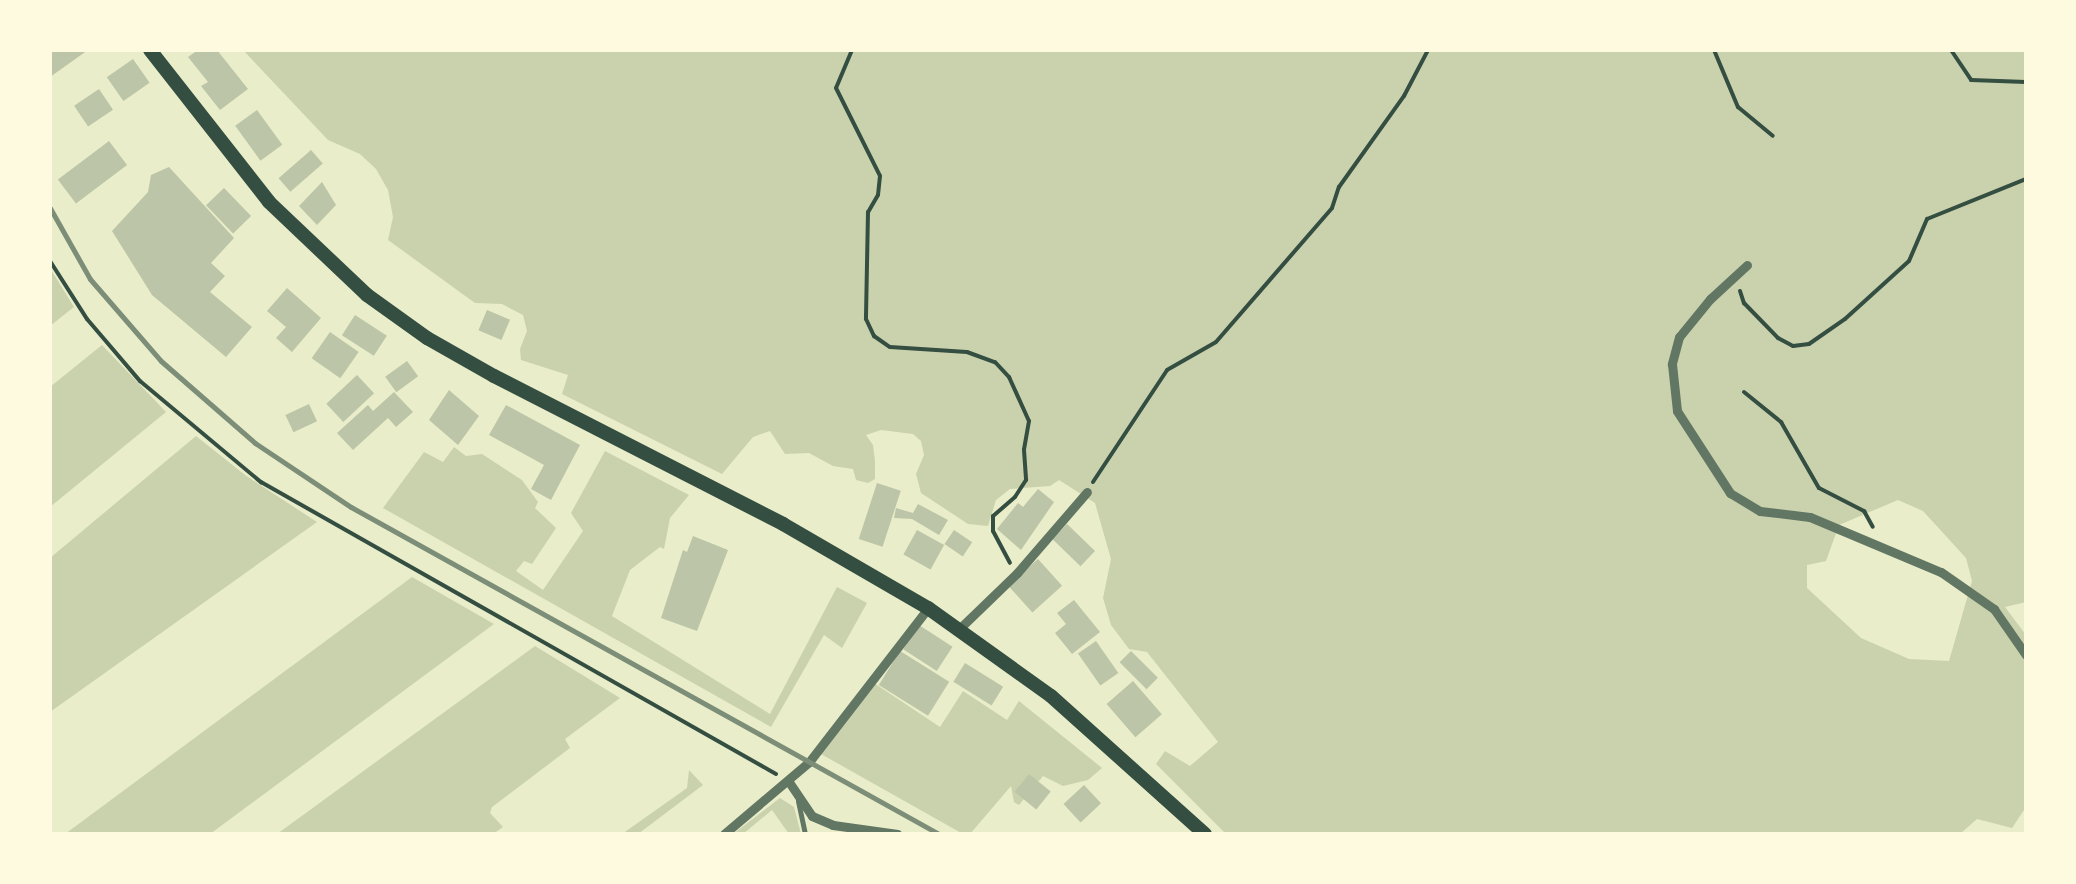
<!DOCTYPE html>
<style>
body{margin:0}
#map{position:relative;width:2076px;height:884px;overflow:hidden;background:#e9edc9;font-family:"Source Serif 4",serif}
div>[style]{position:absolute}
.green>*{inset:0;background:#cad2ad}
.building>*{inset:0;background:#bcc5a7;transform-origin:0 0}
.path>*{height:4px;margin:-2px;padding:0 2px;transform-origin:2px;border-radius:2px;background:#344e41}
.service>*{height:5px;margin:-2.5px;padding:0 2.5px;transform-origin:2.5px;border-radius:2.5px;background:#617663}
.minor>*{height:9px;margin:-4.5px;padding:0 4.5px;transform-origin:4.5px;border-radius:4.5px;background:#617663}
.primary>*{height:14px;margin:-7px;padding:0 7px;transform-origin:7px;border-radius:7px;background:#344e41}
.rail>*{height:5px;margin:-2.5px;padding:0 2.5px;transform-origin:2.5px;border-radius:2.5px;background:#7c8e77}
span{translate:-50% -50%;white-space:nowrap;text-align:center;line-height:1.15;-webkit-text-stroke:10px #fefae0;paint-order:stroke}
.frame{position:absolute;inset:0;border:52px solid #fefae0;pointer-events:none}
</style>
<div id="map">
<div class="green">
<div style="clip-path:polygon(evenodd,243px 50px,2026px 50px,2026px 602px,2005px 607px,2026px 635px,2026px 807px,2012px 828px,1977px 819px,1960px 834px,1226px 834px,1156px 764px,1165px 751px,1190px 766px,1218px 742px,1147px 652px,1129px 649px,1111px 625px,1103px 598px,1111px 559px,1095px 503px,1059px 480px,1050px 486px,1010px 489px,996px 500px,988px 526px,968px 524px,921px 493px,916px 474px,924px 455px,921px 441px,913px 434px,881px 430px,866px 435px,873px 445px,875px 461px,875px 479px,868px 483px,856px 480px,853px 469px,833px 466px,809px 453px,785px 454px,770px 431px,753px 437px,722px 474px,562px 394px,568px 375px,521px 360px,520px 349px,527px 331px,523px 315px,502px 304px,475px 303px,388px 240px,393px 217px,388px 190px,376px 169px,360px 154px,328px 140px,243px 50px,1898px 500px,1923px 511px,1966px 558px,1972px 581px,1949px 661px,1909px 659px,1861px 638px,1807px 588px,1807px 565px,1826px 561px,1839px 525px,1898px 500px)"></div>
<div style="clip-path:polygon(50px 268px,74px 307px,50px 326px,52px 292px)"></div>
<div style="clip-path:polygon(102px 345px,166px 412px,50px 507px,50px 387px)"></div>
<div style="clip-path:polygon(196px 436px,245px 475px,317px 522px,50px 712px,50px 558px)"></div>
<div style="clip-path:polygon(454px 447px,466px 456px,482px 454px,522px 480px,538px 502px,535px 508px,556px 528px,532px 564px,524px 561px,516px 571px,543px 590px,583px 531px,571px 513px,605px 451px,689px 495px,670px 518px,664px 549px,660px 547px,630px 570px,612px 616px,770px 714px,837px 587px,867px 603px,842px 648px,824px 635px,771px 727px,383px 508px,424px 452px,443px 462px)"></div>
<div style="clip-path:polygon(412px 577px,494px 624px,210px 834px,65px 834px)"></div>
<div style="clip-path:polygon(535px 646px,620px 698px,565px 739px,570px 748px,492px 807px,490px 813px,503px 827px,493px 834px,277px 834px)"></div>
<div style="clip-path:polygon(874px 683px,940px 727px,963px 691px,1007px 720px,1019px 701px,1102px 768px,1088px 780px,1063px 786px,1043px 776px,1019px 805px,1014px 802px,1011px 786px,970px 834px,963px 834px,821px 754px)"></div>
<div style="clip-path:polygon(689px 770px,703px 785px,638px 834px,622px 834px,687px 788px)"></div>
<div style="clip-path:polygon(780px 798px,794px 807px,801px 834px,789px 834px,772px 810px,743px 834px,733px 834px)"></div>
</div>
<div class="building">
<div style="clip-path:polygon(50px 50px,88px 50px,50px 77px)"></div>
<div style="clip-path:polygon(198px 50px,217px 50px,248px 89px,220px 110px,201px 86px,208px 82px,188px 57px)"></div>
<div style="left:133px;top:59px;width:29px;height:32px;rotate:55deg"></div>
<div style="left:99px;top:89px;width:25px;height:30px;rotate:56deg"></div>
<div style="left:257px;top:110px;width:43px;height:27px;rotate:54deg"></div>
<div style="left:109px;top:141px;width:30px;height:64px;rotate:53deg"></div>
<div style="left:311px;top:150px;width:18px;height:43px;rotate:49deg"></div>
<div style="clip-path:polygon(169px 167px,234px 238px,211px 263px,225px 276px,210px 292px,252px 327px,226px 357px,152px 295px,112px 231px,148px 192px,151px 175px)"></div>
<div style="clip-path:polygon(322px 182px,336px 205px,317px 225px,299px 206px)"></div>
<div style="left:224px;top:188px;width:39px;height:25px;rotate:46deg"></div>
<div style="clip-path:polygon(287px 288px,321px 318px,292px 352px,276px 338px,286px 327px,267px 311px)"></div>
<div style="left:487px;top:310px;width:25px;height:22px;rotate:23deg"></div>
<div style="left:355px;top:315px;width:38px;height:24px;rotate:33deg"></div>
<div style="left:330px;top:332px;width:35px;height:32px;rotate:35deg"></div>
<div style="left:407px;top:361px;width:19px;height:27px;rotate:54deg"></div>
<div style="left:357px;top:375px;width:25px;height:42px;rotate:47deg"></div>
<div style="clip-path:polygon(449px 390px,479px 416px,458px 445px,429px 420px)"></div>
<div style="clip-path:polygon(394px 392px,413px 412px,396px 427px,388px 418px,353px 450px,337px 433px,368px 405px,373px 411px)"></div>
<div style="left:309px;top:404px;width:19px;height:26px;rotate:65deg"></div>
<div style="clip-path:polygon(506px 405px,580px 445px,551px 500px,531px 489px,544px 465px,489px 435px)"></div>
<div style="left:877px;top:483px;width:25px;height:59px;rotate:18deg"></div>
<div style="clip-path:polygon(1038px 489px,1054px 502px,1021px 550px,997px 529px,1018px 503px,1023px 507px)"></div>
<div style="clip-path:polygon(918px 504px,948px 520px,939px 535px,912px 519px,894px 518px,896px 508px,913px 513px)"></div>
<div style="left:1067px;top:524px;width:39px;height:21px;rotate:44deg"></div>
<div style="left:917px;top:530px;width:31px;height:28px;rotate:29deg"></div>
<div style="left:954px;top:530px;width:22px;height:17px;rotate:34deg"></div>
<div style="clip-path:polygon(693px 536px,728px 550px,697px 631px,661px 618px,683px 550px,687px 552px)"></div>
<div style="left:1038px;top:559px;width:36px;height:40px;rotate:48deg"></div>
<div style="clip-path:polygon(1074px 600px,1100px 632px,1072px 654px,1055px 633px,1066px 624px,1057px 613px)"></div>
<div style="left:919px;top:625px;width:40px;height:29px;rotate:33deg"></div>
<div style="left:1096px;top:641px;width:39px;height:22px;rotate:55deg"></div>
<div style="left:900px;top:651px;width:58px;height:40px;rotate:32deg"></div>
<div style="left:1131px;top:651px;width:38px;height:16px;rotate:45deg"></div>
<div style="left:965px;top:663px;width:45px;height:22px;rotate:32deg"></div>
<div style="left:1133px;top:681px;width:44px;height:35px;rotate:49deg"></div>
<div style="left:1029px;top:774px;width:28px;height:23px;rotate:39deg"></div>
<div style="left:1084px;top:785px;width:25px;height:28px;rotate:47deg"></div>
</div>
<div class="path">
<div style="left:852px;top:50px;width:41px;rotate:112.8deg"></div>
<div style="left:836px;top:88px;width:98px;rotate:63.4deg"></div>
<div style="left:880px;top:176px;width:19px;rotate:96deg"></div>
<div style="left:878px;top:195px;width:20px;rotate:120deg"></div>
<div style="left:868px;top:212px;width:107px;rotate:91.1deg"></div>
<div style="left:866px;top:319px;width:19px;rotate:65deg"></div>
<div style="left:874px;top:336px;width:19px;rotate:35deg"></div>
<div style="left:890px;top:347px;width:77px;rotate:3.7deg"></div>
<div style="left:967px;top:352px;width:30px;rotate:20deg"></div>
<div style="left:995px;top:362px;width:21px;rotate:47deg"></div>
<div style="left:1009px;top:377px;width:48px;rotate:65.6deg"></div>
<div style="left:1029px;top:421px;width:29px;rotate:100deg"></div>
<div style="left:1024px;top:450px;width:30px;rotate:86deg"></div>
<div style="left:1026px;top:480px;width:20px;rotate:123deg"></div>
<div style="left:1015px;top:497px;width:29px;rotate:139deg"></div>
<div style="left:993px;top:516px;width:15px;rotate:90deg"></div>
<div style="left:993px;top:531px;width:36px;rotate:62deg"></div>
<div style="left:1714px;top:50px;width:62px;rotate:67.2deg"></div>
<div style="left:1738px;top:107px;width:45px;rotate:39.6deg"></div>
<div style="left:1951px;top:50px;width:36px;rotate:56deg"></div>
<div style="left:1971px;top:80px;width:55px;rotate:2.1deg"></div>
<div style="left:50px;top:261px;width:69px;rotate:57.5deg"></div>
<div style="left:87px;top:319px;width:82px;rotate:49.5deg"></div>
<div style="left:140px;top:381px;width:158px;rotate:39.9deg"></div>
<div style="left:261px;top:482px;width:592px;rotate:29.55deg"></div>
<div style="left:1740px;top:291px;width:13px;rotate:72deg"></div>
<div style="left:1744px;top:303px;width:49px;rotate:45.8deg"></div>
<div style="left:1778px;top:338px;width:17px;rotate:28deg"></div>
<div style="left:1793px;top:346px;width:16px;rotate:-7deg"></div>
<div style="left:1809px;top:344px;width:44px;rotate:-34.8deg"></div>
<div style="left:1845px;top:319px;width:86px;rotate:-42.2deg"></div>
<div style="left:1909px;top:261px;width:46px;rotate:-66.8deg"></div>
<div style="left:1927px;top:219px;width:107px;rotate:-22deg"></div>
<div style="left:1744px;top:392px;width:48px;rotate:39deg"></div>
<div style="left:1781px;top:422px;width:76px;rotate:60.1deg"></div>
<div style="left:1819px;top:488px;width:51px;rotate:27.1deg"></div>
<div style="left:1864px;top:511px;width:18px;rotate:61deg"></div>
<div style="left:1093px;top:482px;width:134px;rotate:-56.5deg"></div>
<div style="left:1167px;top:370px;width:56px;rotate:-29.7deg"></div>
<div style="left:1216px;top:342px;width:177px;rotate:-49.1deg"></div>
<div style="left:1332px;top:208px;width:22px;rotate:-72deg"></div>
<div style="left:1339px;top:187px;width:112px;rotate:-54.5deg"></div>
<div style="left:1404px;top:96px;width:52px;rotate:-62.4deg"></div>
</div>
<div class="service">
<div style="left:798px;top:801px;width:34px;rotate:78deg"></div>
</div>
<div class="minor">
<div style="left:1747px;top:265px;width:50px;rotate:137.4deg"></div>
<div style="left:1710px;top:299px;width:49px;rotate:129.2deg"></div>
<div style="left:1679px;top:337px;width:28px;rotate:105deg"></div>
<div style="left:1672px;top:364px;width:47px;rotate:83.9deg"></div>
<div style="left:1677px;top:411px;width:98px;rotate:57.1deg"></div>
<div style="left:1730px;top:493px;width:35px;rotate:31deg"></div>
<div style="left:1760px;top:511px;width:50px;rotate:6.8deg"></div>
<div style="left:1810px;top:517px;width:142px;rotate:22.8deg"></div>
<div style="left:1941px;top:572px;width:65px;rotate:34.9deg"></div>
<div style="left:1994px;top:609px;width:56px;rotate:55.2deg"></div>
<div style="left:959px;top:629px;width:81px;rotate:-44deg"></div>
<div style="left:1017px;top:573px;width:107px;rotate:-49.2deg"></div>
<div style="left:789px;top:782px;width:41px;rotate:55.9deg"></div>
<div style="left:812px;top:816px;width:23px;rotate:23deg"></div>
<div style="left:833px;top:825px;width:65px;rotate:8deg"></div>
<div style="left:724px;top:834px;width:111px;rotate:-40.3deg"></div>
<div style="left:809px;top:762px;width:195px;rotate:-52.3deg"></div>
</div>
<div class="primary">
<div style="left:150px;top:50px;width:193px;rotate:51.9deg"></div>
<div style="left:269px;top:202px;width:135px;rotate:43.5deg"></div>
<div style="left:367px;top:295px;width:74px;rotate:35.6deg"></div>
<div style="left:427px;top:338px;width:77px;rotate:29.6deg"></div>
<div style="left:494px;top:376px;width:325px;rotate:27.1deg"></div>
<div style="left:783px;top:524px;width:168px;rotate:30.1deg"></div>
<div style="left:928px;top:608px;width:151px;rotate:35.6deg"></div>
<div style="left:1051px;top:696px;width:207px;rotate:41.9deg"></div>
</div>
<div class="rail">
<div style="left:50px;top:208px;width:81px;rotate:60.6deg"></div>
<div style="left:90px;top:279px;width:108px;rotate:49.1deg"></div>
<div style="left:161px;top:361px;width:125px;rotate:41.1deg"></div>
<div style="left:255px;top:443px;width:115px;rotate:33.7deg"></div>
<div style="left:351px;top:507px;width:673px;rotate:29.08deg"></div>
</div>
<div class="frame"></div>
</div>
